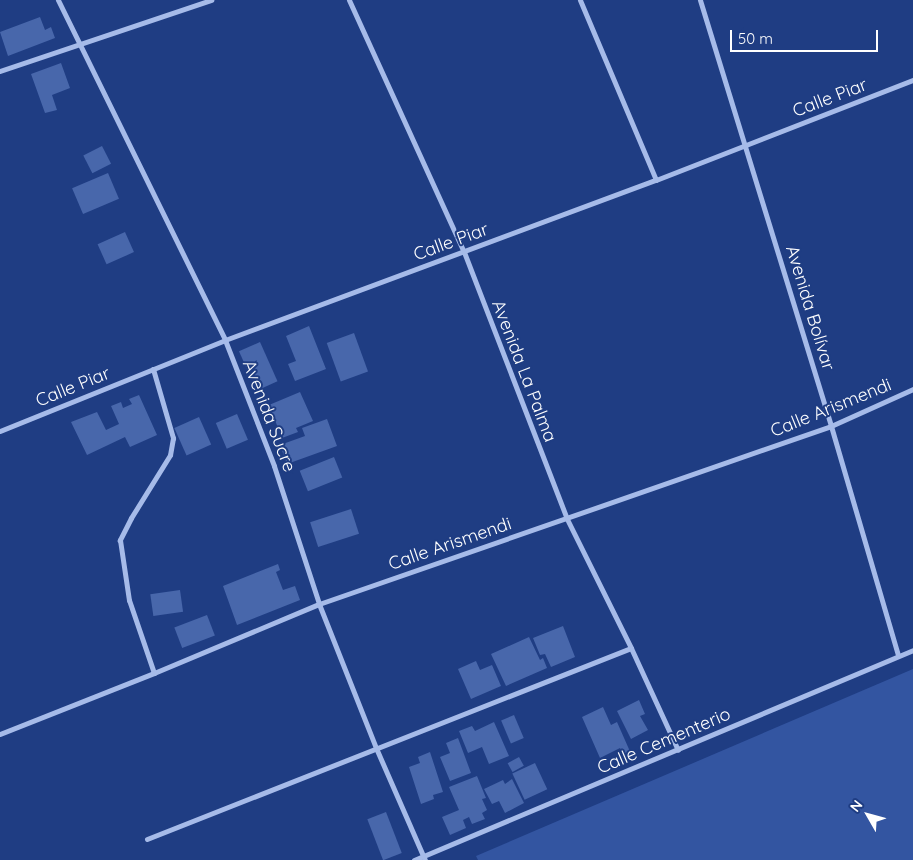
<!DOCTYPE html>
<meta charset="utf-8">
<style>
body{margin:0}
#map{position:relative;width:913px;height:860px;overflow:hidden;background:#1f3d83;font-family:Quicksand,sans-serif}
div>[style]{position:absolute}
.green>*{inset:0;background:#3355a1}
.building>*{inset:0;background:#4867ab;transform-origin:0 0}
.minor>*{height:5px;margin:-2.5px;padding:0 2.5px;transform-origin:2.5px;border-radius:2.5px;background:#a6bbe9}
span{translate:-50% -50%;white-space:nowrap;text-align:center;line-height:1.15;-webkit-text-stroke:4px #1f3d83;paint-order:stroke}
.street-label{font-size:18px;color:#fff}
.north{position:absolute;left:843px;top:790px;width:50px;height:50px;-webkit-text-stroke:4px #1f3d83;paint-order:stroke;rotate:308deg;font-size:14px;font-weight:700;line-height:20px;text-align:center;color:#fff}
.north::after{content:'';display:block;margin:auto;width:18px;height:22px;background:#fff;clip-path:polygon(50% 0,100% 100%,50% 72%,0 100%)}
.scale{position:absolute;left:730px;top:30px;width:148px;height:22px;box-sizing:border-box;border:2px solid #fff;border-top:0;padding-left:6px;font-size:15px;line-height:18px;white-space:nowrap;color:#fff;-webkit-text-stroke:4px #1f3d83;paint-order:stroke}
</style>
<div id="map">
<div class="green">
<div style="clip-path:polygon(913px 669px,913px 860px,478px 860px,476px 856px)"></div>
</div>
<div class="building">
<div style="clip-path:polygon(40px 17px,45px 30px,51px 27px,55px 38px,8px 56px,0 32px)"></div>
<div style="clip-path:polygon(61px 63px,70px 88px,52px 95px,57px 110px,45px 113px,31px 74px)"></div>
<div style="left:102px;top:146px;width:20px;height:21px;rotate:63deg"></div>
<div style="left:108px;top:173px;width:28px;height:39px;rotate:67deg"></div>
<div style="left:125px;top:232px;width:22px;height:30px;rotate:66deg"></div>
<div style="clip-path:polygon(309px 326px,326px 369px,295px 381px,288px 364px,296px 361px,286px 336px)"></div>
<div style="left:354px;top:333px;width:41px;height:29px;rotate:70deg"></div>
<div style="left:260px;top:342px;width:43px;height:23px;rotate:66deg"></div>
<div style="clip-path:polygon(300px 392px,313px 421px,296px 428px,298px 432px,282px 438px,269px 405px)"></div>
<div style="clip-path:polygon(139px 395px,157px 435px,130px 447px,125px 437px,87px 455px,71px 422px,97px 412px,106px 430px,119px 424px,111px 406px,121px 402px,123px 408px,132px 404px,129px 399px)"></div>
<div style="left:237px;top:414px;width:28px;height:23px;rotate:67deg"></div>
<div style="left:199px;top:417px;width:30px;height:27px;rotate:66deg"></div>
<div style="clip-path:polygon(327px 419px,337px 446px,287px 464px,280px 445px,305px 436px,302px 428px)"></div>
<div style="left:334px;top:457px;width:22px;height:37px;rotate:68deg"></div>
<div style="left:351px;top:509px;width:26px;height:43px;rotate:72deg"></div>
<div style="clip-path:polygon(278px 564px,280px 570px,276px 572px,283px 590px,295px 586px,300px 600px,237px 625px,223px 586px)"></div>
<div style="left:180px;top:590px;width:22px;height:30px;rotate:82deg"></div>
<div style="left:207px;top:615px;width:22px;height:35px;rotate:69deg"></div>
<div style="clip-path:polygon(563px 626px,575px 657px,551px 667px,545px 654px,540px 655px,533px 638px)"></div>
<div style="clip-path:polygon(529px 637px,540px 660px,543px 658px,547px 668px,506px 686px,491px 654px)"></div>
<div style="clip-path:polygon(476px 661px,480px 670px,492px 665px,501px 686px,471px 699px,458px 669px)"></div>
<div style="clip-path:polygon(639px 700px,645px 714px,640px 716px,648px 730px,631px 739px,617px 711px)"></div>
<div style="clip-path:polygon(603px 707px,611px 725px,617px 722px,632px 756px,625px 759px,620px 748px,600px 758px,582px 717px)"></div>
<div style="left:514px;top:715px;width:25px;height:14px;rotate:67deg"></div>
<div style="clip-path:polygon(494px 722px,509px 756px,489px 764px,482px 747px,468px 753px,459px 731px,472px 726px,475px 731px)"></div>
<div style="clip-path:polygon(458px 738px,471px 773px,450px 781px,440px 757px,450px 753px,446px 743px)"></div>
<div style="clip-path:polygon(430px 752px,443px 792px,433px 795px,434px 799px,421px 804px,409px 767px,420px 763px,418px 757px)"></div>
<div style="left:519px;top:757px;width:10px;height:13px;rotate:61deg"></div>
<div style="left:535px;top:763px;width:29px;height:25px;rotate:65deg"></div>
<div style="clip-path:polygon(477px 776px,486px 798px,482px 799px,487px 810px,482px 813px,485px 819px,472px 824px,469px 817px,463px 820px,466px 828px,450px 835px,442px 817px,459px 810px,449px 787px)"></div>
<div style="clip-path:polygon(512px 779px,524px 803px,505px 813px,499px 801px,492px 804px,484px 789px,503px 780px,505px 784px)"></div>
<div style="left:386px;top:812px;width:44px;height:20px;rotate:69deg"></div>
</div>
<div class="minor">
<div style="left:58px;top:0;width:379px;rotate:63.8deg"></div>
<div style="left:225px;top:340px;width:135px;rotate:68.7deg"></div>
<div style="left:274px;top:466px;width:145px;rotate:71.9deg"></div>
<div style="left:319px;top:604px;width:155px;rotate:68.4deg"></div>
<div style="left:376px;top:748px;width:122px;rotate:66.4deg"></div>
<div style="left:349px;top:0;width:277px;rotate:65.5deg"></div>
<div style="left:464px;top:252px;width:286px;rotate:68.9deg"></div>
<div style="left:567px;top:519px;width:144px;rotate:63.6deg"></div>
<div style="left:631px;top:648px;width:112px;rotate:65.3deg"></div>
<div style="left:580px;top:0;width:195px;rotate:67.1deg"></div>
<div style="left:700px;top:0;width:446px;rotate:72.9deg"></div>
<div style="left:831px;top:426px;width:239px;rotate:73.7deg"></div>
<div style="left:0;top:71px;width:223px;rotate:-18.6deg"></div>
<div style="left:153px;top:369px;width:72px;rotate:73.8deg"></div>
<div style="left:173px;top:438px;width:17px;rotate:100deg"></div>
<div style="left:170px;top:455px;width:74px;rotate:121.8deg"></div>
<div style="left:131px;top:518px;width:25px;rotate:117deg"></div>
<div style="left:120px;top:540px;width:61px;rotate:81.5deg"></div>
<div style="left:129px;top:600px;width:77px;rotate:71.1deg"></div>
<div style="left:0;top:431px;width:243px;rotate:-22deg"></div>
<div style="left:225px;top:340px;width:460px;rotate:-20.4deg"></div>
<div style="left:656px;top:180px;width:276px;rotate:-21.3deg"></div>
<div style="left:0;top:734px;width:166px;rotate:-21.6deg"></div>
<div style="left:154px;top:673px;width:179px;rotate:-22.7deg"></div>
<div style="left:319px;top:604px;width:542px;rotate:-19.17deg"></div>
<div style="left:831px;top:426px;width:90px;rotate:-24.3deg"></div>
<div style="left:147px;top:839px;width:520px;rotate:-21.54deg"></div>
<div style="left:414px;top:860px;width:541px;rotate:-22.82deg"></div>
</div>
<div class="street-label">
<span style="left:830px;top:98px;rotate:-21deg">Calle Piar</span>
<span style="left:451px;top:242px;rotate:-20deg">Calle Piar</span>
<span style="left:810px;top:308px;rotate:73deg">Avenida Bolívar</span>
<span style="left:524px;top:371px;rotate:69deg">Avenida La Palma</span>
<span style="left:73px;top:387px;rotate:-22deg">Calle Piar</span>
<span style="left:831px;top:408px;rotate:-22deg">Calle Arismendi</span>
<span style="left:269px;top:416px;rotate:69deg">Avenida Sucre</span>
<span style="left:450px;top:544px;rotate:-19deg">Calle Arismendi</span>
<span style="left:664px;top:741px;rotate:-23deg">Calle Cementerio</span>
</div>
<div class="north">N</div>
<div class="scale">50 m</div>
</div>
